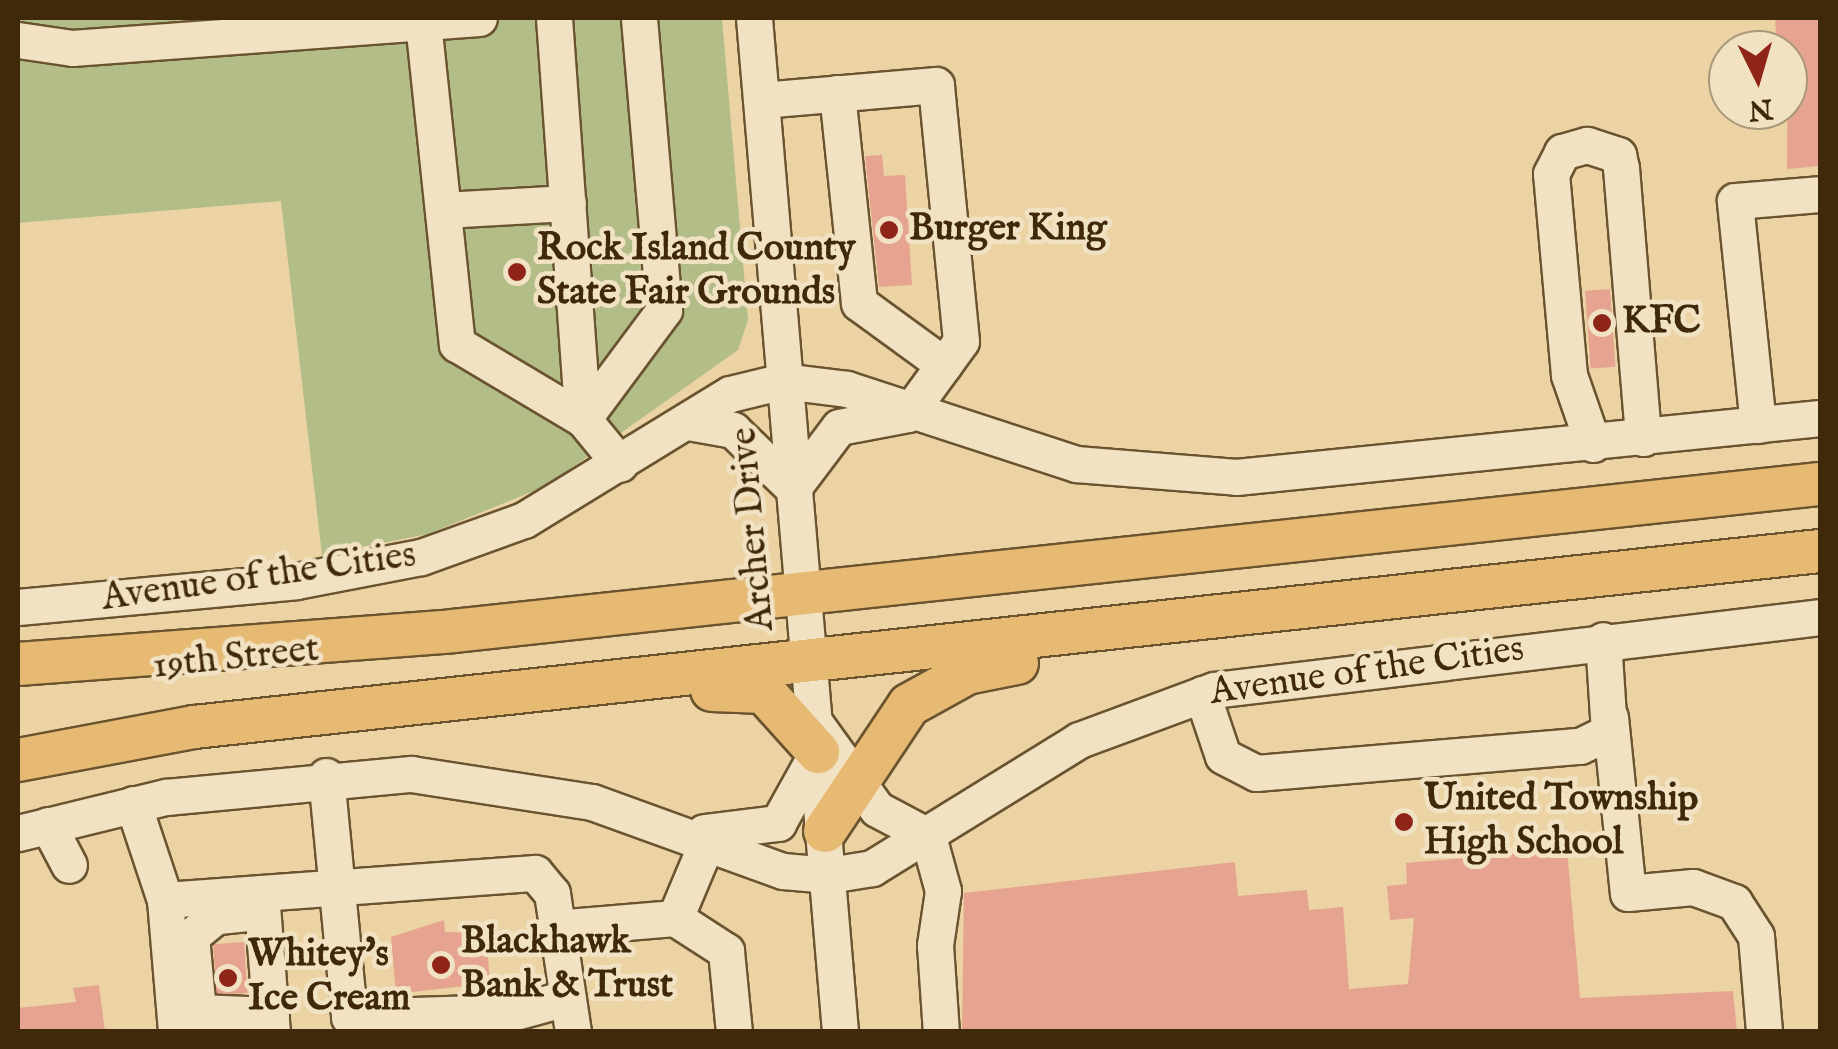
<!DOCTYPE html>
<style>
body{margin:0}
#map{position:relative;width:1838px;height:1049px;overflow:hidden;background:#ebd3a4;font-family:"IM FELL English",serif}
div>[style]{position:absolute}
.green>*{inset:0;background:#b3bd88}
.building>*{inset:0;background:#e6a38f;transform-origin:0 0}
.roads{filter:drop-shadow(2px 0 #6a5430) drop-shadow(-2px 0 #6a5430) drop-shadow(0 2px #6a5430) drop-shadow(0 -2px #6a5430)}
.minor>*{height:35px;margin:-17.5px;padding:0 17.5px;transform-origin:17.5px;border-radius:17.5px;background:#f2e2c4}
.major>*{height:42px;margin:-21px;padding:0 21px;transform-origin:21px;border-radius:21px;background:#e6ba72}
.dots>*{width:28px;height:28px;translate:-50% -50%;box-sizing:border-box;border:5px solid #f2e2c4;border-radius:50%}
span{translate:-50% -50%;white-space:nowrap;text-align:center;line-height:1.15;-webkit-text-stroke:9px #f2e2c4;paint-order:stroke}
.poi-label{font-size:38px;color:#3f290a;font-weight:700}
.left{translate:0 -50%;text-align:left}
.street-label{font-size:38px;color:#3f290a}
.frame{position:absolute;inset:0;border:20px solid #3f290a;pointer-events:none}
.north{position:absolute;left:1708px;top:30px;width:100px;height:100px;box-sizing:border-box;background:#f2e2c4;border:2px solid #aa987a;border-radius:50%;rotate:175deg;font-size:28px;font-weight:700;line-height:40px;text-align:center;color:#3f290a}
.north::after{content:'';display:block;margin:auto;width:35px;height:45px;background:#8f2418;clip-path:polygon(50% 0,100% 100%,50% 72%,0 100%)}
</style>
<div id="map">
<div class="green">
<div style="clip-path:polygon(18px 18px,722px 19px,748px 320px,738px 350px,546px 486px,428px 534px,322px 555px,281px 201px,18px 223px)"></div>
</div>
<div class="building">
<div style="clip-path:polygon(1775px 18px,1820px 18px,1820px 166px,1787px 169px,1788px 50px,1777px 50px)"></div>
<div style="clip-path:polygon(882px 155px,884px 176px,905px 175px,912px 285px,879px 287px,865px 156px)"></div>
<div style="left:1610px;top:289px;width:78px;height:25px;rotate:86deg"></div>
<div style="clip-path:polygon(1567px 849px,1580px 998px,1733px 991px,1737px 1032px,962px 1032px,964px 893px,1235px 862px,1238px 896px,1307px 890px,1309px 910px,1343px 907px,1349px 989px,1408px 984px,1414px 918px,1390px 920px,1387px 886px,1407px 884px,1406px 863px)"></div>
<div style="clip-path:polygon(444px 920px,445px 932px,486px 933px,490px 983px,396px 994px,391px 937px)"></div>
<div style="left:244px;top:942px;width:51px;height:31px;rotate:86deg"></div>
<div style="clip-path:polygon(99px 985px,105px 1032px,18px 1032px,18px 1008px,76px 1002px,73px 988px)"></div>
</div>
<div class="roads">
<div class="minor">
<div style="left:554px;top:18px;width:402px;rotate:85.9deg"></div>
<div style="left:754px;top:18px;width:1018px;rotate:85.15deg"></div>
<div style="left:423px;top:22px;width:324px;rotate:84deg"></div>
<div style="left:457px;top:344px;width:147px;rotate:30.8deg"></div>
<div style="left:583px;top:419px;width:58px;rotate:50.6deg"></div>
<div style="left:18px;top:40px;width:55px;rotate:8.4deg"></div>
<div style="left:72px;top:48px;width:408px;rotate:-4.2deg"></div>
<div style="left:837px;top:93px;width:211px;rotate:84deg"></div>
<div style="left:859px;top:303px;width:105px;rotate:36.1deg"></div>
<div style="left:443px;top:210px;width:125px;rotate:-3.2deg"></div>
<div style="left:583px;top:419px;width:136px;rotate:-53.4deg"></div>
<div style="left:664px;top:310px;width:293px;rotate:-94.9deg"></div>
<div style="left:688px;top:422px;width:46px;rotate:10.1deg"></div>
<div style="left:733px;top:430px;width:83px;rotate:44deg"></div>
<div style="left:793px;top:488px;width:76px;rotate:-53deg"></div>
<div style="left:839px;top:427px;width:70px;rotate:-10.7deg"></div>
<div style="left:908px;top:414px;width:90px;rotate:-54deg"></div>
<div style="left:961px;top:341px;width:257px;rotate:-95.6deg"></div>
<div style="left:936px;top:85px;width:175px;rotate:175.1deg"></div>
<div style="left:1758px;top:425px;width:225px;rotate:-95.9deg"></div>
<div style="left:1735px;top:201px;width:85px;rotate:-4.7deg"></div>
<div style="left:1593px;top:444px;width:73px;rotate:-109.2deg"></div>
<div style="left:1569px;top:375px;width:202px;rotate:-95.1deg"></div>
<div style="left:1551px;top:174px;width:25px;rotate:-63deg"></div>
<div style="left:1562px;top:152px;width:26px;rotate:-16deg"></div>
<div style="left:1587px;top:145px;width:33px;rotate:18deg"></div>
<div style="left:1618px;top:155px;width:13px;rotate:77deg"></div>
<div style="left:1621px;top:168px;width:271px;rotate:85.3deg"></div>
<div style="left:18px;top:607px;width:279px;rotate:-5.3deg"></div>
<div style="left:296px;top:581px;width:127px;rotate:-10.9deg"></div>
<div style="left:421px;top:557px;width:109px;rotate:-19.8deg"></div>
<div style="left:524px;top:520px;width:241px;rotate:-31.5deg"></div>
<div style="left:730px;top:394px;width:55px;rotate:-13.8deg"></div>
<div style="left:783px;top:381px;width:64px;rotate:7.1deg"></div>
<div style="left:847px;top:389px;width:241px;rotate:18.1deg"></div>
<div style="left:1076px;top:464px;width:161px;rotate:4.6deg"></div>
<div style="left:1236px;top:477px;width:587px;rotate:-5.77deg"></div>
<div style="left:1202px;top:694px;width:65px;rotate:71.3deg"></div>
<div style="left:1223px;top:756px;width:37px;rotate:27deg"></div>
<div style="left:1256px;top:773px;width:325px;rotate:-4.8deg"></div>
<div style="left:1580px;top:746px;width:32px;rotate:-26deg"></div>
<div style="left:1609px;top:732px;width:92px;rotate:-93.7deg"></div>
<div style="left:1610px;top:717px;width:177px;rotate:84.2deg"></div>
<div style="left:1628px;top:893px;width:65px;rotate:-5.3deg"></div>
<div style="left:1693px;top:887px;width:44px;rotate:20.1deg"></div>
<div style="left:1734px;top:902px;width:40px;rotate:57.1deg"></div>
<div style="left:1756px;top:936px;width:96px;rotate:85.2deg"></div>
<div style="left:815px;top:723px;width:106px;rotate:54.2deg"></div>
<div style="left:877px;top:809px;width:58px;rotate:27.9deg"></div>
<div style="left:928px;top:836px;width:57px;rotate:74.7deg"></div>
<div style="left:943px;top:891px;width:55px;rotate:98.4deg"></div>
<div style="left:935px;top:945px;width:87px;rotate:86.1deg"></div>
<div style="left:326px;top:776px;width:242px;rotate:84.5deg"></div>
<div style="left:349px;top:1017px;width:128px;rotate:-1.8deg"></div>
<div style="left:477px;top:1013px;width:30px;rotate:-26deg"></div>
<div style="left:133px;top:804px;width:101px;rotate:71.6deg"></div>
<div style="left:165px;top:900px;width:371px;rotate:-4.2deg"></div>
<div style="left:535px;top:873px;width:26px;rotate:50deg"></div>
<div style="left:552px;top:893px;width:141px;rotate:81.4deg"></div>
<div style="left:48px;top:825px;width:45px;rotate:62.3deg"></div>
<div style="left:704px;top:832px;width:75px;rotate:-6.9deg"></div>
<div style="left:778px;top:823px;width:80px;rotate:-60.9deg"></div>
<div style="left:18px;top:833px;width:152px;rotate:-13.7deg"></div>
<div style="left:166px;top:797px;width:246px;rotate:-5.4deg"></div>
<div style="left:411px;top:774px;width:183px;rotate:8.8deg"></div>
<div style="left:592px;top:802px;width:203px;rotate:19.9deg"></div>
<div style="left:783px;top:871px;width:46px;rotate:5deg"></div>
<div style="left:829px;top:875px;width:44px;rotate:-9.2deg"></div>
<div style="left:872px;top:868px;width:243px;rotate:-31.7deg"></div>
<div style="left:1079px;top:740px;width:144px;rotate:-20.3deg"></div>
<div style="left:1214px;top:690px;width:610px;rotate:-6.87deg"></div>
<div style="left:707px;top:842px;width:82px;rotate:112.8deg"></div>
<div style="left:675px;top:918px;width:61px;rotate:32.9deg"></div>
<div style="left:726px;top:951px;width:81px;rotate:84.4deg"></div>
<div style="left:261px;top:893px;width:139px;rotate:85.5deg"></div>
<div style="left:165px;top:900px;width:132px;rotate:85.2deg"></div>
<div style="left:247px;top:913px;width:31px;rotate:174deg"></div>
<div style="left:216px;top:916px;width:32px;rotate:141deg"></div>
<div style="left:191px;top:936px;width:76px;rotate:84.7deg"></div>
<div style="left:198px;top:1012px;width:73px;rotate:2.4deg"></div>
<div style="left:555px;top:928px;width:120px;rotate:-4.8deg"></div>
<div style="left:482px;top:1021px;width:84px;rotate:-15.2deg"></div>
</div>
<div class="major">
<div style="left:18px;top:664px;width:436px;rotate:-4.3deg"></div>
<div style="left:453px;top:631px;width:1375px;rotate:-6.14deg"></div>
<div style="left:712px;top:690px;width:52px;rotate:2.2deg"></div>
<div style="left:764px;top:692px;width:81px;rotate:48deg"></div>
<div style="left:18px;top:760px;width:179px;rotate:-10.6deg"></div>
<div style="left:194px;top:727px;width:1635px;rotate:-6.18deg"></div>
<div style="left:825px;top:831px;width:151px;rotate:-56.3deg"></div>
<div style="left:909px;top:705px;width:66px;rotate:-28.9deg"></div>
<div style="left:967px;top:673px;width:51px;rotate:-11.3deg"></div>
</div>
</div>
<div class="dots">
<div style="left:889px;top:230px;background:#8f2418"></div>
<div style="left:517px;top:272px;background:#8f2418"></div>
<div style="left:1602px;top:323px;background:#8f2418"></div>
<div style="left:1404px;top:822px;background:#8f2418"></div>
<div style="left:441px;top:965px;background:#8f2418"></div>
<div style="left:228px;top:978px;background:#8f2418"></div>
</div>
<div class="poi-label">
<span class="left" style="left:909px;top:230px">Burger King</span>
<span class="left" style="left:537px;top:272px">Rock Island County<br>State Fair Grounds</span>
<span class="left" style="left:1622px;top:323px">KFC</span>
<span class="left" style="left:1424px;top:822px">United Township<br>High School</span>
<span class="left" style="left:461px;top:965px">Blackhawk<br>Bank &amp; Trust</span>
<span class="left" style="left:248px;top:978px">Whitey's<br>Ice Cream</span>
</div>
<div class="street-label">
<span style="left:754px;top:529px;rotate:-95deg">Archer Drive</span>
<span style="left:259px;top:578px;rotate:-8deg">Avenue of the Cities</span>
<span style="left:236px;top:659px;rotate:-6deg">19th Street</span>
<span style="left:1367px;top:672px;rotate:-8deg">Avenue of the Cities</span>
</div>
<div class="frame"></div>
<div class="north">N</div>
</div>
